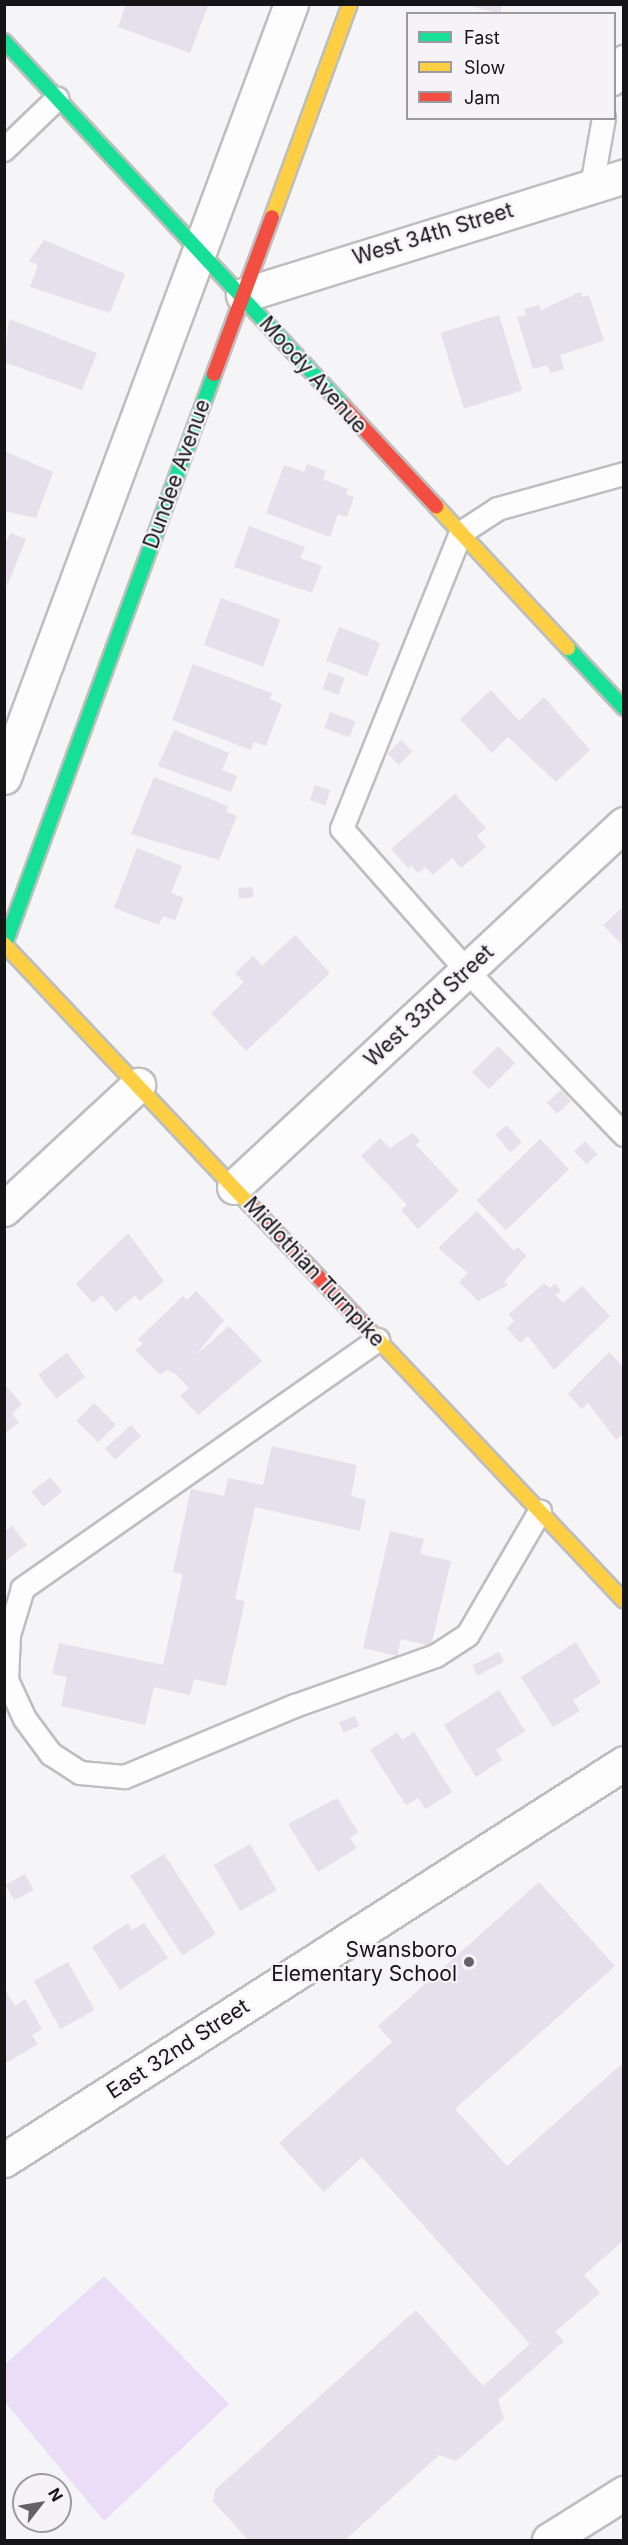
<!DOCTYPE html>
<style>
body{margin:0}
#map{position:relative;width:628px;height:2545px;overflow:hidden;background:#f5f4f7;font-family:Inter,sans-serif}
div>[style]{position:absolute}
.green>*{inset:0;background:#ebddf8}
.building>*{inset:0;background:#e6dfec;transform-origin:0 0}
.roads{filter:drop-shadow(2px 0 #bfbebf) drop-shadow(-2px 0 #bfbebf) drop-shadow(0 2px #bfbebf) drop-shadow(0 -2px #bfbebf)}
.lane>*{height:22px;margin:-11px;padding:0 11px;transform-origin:11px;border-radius:11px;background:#fefdfe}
.street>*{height:33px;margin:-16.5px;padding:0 16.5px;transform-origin:16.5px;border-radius:16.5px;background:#fefdfe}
.fast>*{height:14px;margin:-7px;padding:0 7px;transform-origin:7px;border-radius:7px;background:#16e098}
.slow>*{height:14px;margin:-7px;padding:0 7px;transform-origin:7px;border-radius:7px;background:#ffcf43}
.jam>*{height:14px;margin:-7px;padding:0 7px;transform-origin:7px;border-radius:7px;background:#f24e42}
.dots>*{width:16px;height:16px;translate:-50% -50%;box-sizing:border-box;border:3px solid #f5f3f8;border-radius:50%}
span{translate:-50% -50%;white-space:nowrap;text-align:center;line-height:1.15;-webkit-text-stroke:4.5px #f5f3f8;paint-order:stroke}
.street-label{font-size:21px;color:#151416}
.poi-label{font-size:21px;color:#151416}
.right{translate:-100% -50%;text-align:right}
.frame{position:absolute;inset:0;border:6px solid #151416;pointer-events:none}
.legend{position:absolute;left:406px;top:12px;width:210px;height:108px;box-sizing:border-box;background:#f5f3f8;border:2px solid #9b9a9e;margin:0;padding:8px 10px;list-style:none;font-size:18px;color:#151416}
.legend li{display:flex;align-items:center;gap:12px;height:30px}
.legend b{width:30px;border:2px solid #9b9a9e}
.north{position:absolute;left:12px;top:2473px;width:60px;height:60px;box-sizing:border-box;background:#f5f3f8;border:2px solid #9b9a9e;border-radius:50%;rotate:59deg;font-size:16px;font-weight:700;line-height:24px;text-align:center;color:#151416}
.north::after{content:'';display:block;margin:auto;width:21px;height:27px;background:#636265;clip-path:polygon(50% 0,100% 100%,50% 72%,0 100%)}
</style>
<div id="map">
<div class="green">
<div style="clip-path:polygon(104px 2276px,229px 2404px,104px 2521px,5px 2402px,4px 2365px)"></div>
</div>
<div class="building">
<div style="clip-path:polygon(126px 4px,205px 4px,208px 6px,190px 53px,118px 27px)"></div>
<div style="clip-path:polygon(463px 4px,503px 4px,500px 14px)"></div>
<div style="clip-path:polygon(44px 240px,125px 274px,110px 313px,30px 287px,38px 265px,29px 261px)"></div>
<div style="clip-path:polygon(580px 292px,582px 297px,589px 295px,604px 341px,560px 355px,564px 369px,550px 373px,547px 365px,533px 369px,517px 317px,526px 315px,524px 309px,539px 305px,541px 310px)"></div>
<div style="left:499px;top:315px;width:79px;height:61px;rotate:73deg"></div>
<div style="clip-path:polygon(9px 319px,97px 353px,82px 390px,4px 362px)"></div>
<div style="clip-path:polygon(4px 451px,53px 472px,36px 518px,4px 511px)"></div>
<div style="clip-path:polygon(307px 464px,326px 471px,323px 479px,348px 489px,346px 494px,354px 497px,347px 517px,338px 514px,330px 537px,266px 513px,284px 465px,304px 472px)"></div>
<div style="clip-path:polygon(249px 526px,305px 547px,300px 558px,322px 566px,312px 593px,234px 567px)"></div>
<div style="clip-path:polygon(11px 533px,26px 539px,7px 586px,4px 544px)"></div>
<div style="left:221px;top:598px;width:63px;height:50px;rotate:20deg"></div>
<div style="left:339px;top:627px;width:44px;height:36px;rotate:21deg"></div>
<div style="clip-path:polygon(193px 664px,272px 693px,270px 699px,282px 704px,266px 746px,254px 742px,251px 750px,172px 720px)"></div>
<div style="left:329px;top:672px;width:17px;height:18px;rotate:21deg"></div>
<div style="clip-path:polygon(491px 690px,519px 721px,544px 697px,590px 750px,556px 782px,508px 737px,492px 753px,460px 719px)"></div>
<div style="left:330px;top:712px;width:27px;height:17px;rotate:20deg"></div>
<div style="clip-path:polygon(174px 730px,229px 753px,222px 770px,237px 776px,231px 792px,158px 766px)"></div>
<div style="left:401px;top:740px;width:16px;height:19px;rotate:45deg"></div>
<div style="clip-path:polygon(154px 777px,228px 806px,226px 812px,237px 816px,219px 860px,131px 834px)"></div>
<div style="left:315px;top:785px;width:16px;height:16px;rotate:18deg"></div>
<div style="clip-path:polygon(455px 794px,486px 828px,477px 836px,486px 847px,461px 868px,452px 858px,433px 875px,425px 867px,418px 873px,411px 865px,408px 868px,391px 849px)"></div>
<div style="clip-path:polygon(137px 848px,182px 866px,171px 893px,184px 898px,175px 920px,163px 916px,159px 925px,114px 908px)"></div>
<div style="clip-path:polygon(252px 887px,254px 897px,239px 899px,238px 888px)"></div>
<div style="clip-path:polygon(624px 906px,624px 947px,603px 925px)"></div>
<div style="clip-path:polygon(295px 935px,330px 973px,246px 1051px,211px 1013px,244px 982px,235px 973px,253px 956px,262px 966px)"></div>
<div style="left:498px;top:1046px;width:24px;height:37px;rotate:45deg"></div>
<div style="left:561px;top:1090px;width:15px;height:19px;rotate:48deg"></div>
<div style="left:507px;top:1125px;width:23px;height:15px;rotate:50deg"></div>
<div style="clip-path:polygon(413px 1133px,420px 1141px,416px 1145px,459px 1191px,418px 1229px,401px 1210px,407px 1205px,361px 1156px,380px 1138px,390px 1148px)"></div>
<div style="left:540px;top:1139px;width:42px;height:88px;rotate:46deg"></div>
<div style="left:585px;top:1141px;width:18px;height:15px;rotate:47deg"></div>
<div style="clip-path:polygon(477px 1211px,514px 1251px,518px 1247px,526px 1256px,504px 1282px,508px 1285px,478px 1301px,459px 1282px,468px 1273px,438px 1248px)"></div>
<div style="clip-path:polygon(128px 1233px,164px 1281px,140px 1301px,135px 1295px,116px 1312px,102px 1295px,93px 1303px,76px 1284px)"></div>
<div style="clip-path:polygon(544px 1283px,550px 1288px,555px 1283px,561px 1291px,555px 1295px,563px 1303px,582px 1286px,610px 1316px,554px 1370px,528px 1336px,520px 1343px,507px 1328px,514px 1321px,509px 1314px)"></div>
<div style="clip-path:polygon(196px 1291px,224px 1320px,195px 1356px,229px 1326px,262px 1361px,198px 1415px,180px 1396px,189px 1388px,176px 1374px,167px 1370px,160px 1375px,135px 1350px,143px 1344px,138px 1339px,183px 1296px,187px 1300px)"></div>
<div style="clip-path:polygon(609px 1352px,624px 1368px,624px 1433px,616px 1440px,588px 1403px,582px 1409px,568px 1394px)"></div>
<div style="left:67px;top:1353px;width:30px;height:36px;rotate:53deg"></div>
<div style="clip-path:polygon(4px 1384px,22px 1404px,12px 1414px,19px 1422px,4px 1434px)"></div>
<div style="left:94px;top:1403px;width:31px;height:25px;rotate:45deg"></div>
<div style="left:131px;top:1425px;width:15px;height:35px;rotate:48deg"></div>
<div style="clip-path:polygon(272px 1446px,357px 1465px,351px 1496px,366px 1500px,360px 1531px,255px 1507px,235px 1599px,245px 1601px,226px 1686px,194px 1679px,190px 1695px,154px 1687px,145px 1725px,61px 1706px,67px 1677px,52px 1674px,59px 1643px,163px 1665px,183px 1574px,173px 1572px,191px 1489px,224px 1496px,228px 1478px,263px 1485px)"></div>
<div style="left:50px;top:1477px;width:19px;height:24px;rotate:51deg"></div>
<div style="clip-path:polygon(12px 1526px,27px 1545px,4px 1562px,4px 1532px)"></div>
<div style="clip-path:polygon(390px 1531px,424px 1539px,420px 1554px,451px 1561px,431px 1646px,401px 1639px,397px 1656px,363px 1648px)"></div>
<div style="clip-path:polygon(576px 1642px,601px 1683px,573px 1700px,580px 1711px,553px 1727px,521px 1677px)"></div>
<div style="left:499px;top:1652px;width:11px;height:30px;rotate:63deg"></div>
<div style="clip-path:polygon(499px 1690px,525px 1731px,496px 1750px,502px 1760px,476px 1777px,444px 1725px)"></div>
<div style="left:355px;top:1716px;width:11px;height:17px;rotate:68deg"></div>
<div style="clip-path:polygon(397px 1732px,402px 1740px,414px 1732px,452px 1792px,425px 1809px,418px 1798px,406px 1805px,370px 1750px)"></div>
<div style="clip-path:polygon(337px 1798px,358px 1832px,350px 1838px,357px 1848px,318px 1872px,288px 1824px)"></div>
<div style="left:250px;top:1844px;width:53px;height:42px;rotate:60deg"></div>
<div style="left:164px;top:1854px;width:95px;height:40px;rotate:57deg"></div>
<div style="left:25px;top:1874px;width:18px;height:22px;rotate:61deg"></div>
<div style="clip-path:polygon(539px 1882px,615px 1966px,455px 2109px,507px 2166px,624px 2062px,624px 2240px,584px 2275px,600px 2293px,555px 2332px,564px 2341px,498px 2400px,504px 2419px,456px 2461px,439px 2455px,345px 2540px,248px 2540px,213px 2501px,215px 2490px,416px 2310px,483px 2386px,530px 2344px,362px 2157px,324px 2192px,279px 2143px,392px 2042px,378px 2026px)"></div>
<div style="clip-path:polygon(128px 1923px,132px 1930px,144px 1923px,168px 1958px,120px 1990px,92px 1947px)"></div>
<div style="left:68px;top:1962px;width:55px;height:39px;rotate:61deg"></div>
<div style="clip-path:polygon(4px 1988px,15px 2006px,25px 1999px,42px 2029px,32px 2035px,38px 2044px,4px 2064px)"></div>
</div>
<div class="roads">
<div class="lane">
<div style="left:614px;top:84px;width:29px;rotate:-70deg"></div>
<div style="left:4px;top:150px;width:74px;rotate:-43.9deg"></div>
<div style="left:592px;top:186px;width:69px;rotate:-80deg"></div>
<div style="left:624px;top:474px;width:131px;rotate:164.5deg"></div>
<div style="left:498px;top:509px;width:44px;rotate:147deg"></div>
<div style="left:461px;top:533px;width:319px;rotate:111.9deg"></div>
<div style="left:342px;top:829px;width:189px;rotate:48.6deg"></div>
<div style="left:467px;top:971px;width:227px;rotate:46.2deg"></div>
<div style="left:378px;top:1340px;width:434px;rotate:145deg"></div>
<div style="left:23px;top:1589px;width:48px;rotate:106.9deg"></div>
<div style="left:9px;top:1635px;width:45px;rotate:92.5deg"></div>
<div style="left:7px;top:1680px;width:43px;rotate:65.2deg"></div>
<div style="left:25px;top:1719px;width:44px;rotate:53.4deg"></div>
<div style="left:51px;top:1754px;width:35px;rotate:33deg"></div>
<div style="left:80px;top:1773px;width:45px;rotate:5.1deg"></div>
<div style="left:125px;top:1777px;width:184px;rotate:-22.7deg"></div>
<div style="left:295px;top:1706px;width:150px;rotate:-19.5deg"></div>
<div style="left:436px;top:1656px;width:38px;rotate:-33deg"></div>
<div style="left:468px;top:1635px;width:143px;rotate:-59.7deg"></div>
</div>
<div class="street">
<div style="left:243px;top:295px;width:399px;rotate:-17.3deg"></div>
<div style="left:4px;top:777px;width:825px;rotate:-69.63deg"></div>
<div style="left:234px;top:1187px;width:533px;rotate:-42.95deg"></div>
<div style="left:4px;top:1209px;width:183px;rotate:-42.8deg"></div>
<div style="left:4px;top:2160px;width:736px;rotate:-32.63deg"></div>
<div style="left:549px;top:2540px;width:89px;rotate:-32.1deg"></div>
</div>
<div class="fast">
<div style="left:4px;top:41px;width:498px;rotate:47.1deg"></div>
<div style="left:568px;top:648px;width:82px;rotate:47deg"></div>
<div style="left:5px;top:944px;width:607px;rotate:-69.86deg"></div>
</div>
<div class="slow">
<div style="left:272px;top:217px;width:227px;rotate:-69.9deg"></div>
<div style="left:436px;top:506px;width:194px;rotate:47.1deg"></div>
<div style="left:4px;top:944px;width:364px;rotate:46.7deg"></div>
<div style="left:366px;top:1327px;width:376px;rotate:46.7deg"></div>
</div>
<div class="jam">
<div style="left:214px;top:374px;width:167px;rotate:-69.7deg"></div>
<div style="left:343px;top:406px;width:137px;rotate:47.1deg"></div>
<div style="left:254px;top:1209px;width:163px;rotate:46.5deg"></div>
</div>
</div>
<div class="dots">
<div style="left:469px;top:1962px;background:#636265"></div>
</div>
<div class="street-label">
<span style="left:433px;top:234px;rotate:-17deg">West 34th Street</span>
<span style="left:313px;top:375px;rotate:48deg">Moody Avenue</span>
<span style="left:177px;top:474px;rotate:-70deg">Dundee Avenue</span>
<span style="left:429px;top:1006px;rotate:-43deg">West 33rd Street</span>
<span style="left:314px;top:1272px;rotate:47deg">Midlothian Turnpike</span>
<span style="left:178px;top:2049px;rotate:-33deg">East 32nd Street</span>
</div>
<div class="poi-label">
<span class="right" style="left:457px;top:1962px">Swansboro<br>Elementary School</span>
</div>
<div class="frame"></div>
<ul class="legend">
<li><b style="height:8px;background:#16e098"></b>Fast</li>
<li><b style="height:8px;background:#ffcf43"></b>Slow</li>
<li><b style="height:8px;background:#f24e42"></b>Jam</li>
</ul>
<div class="north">N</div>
</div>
